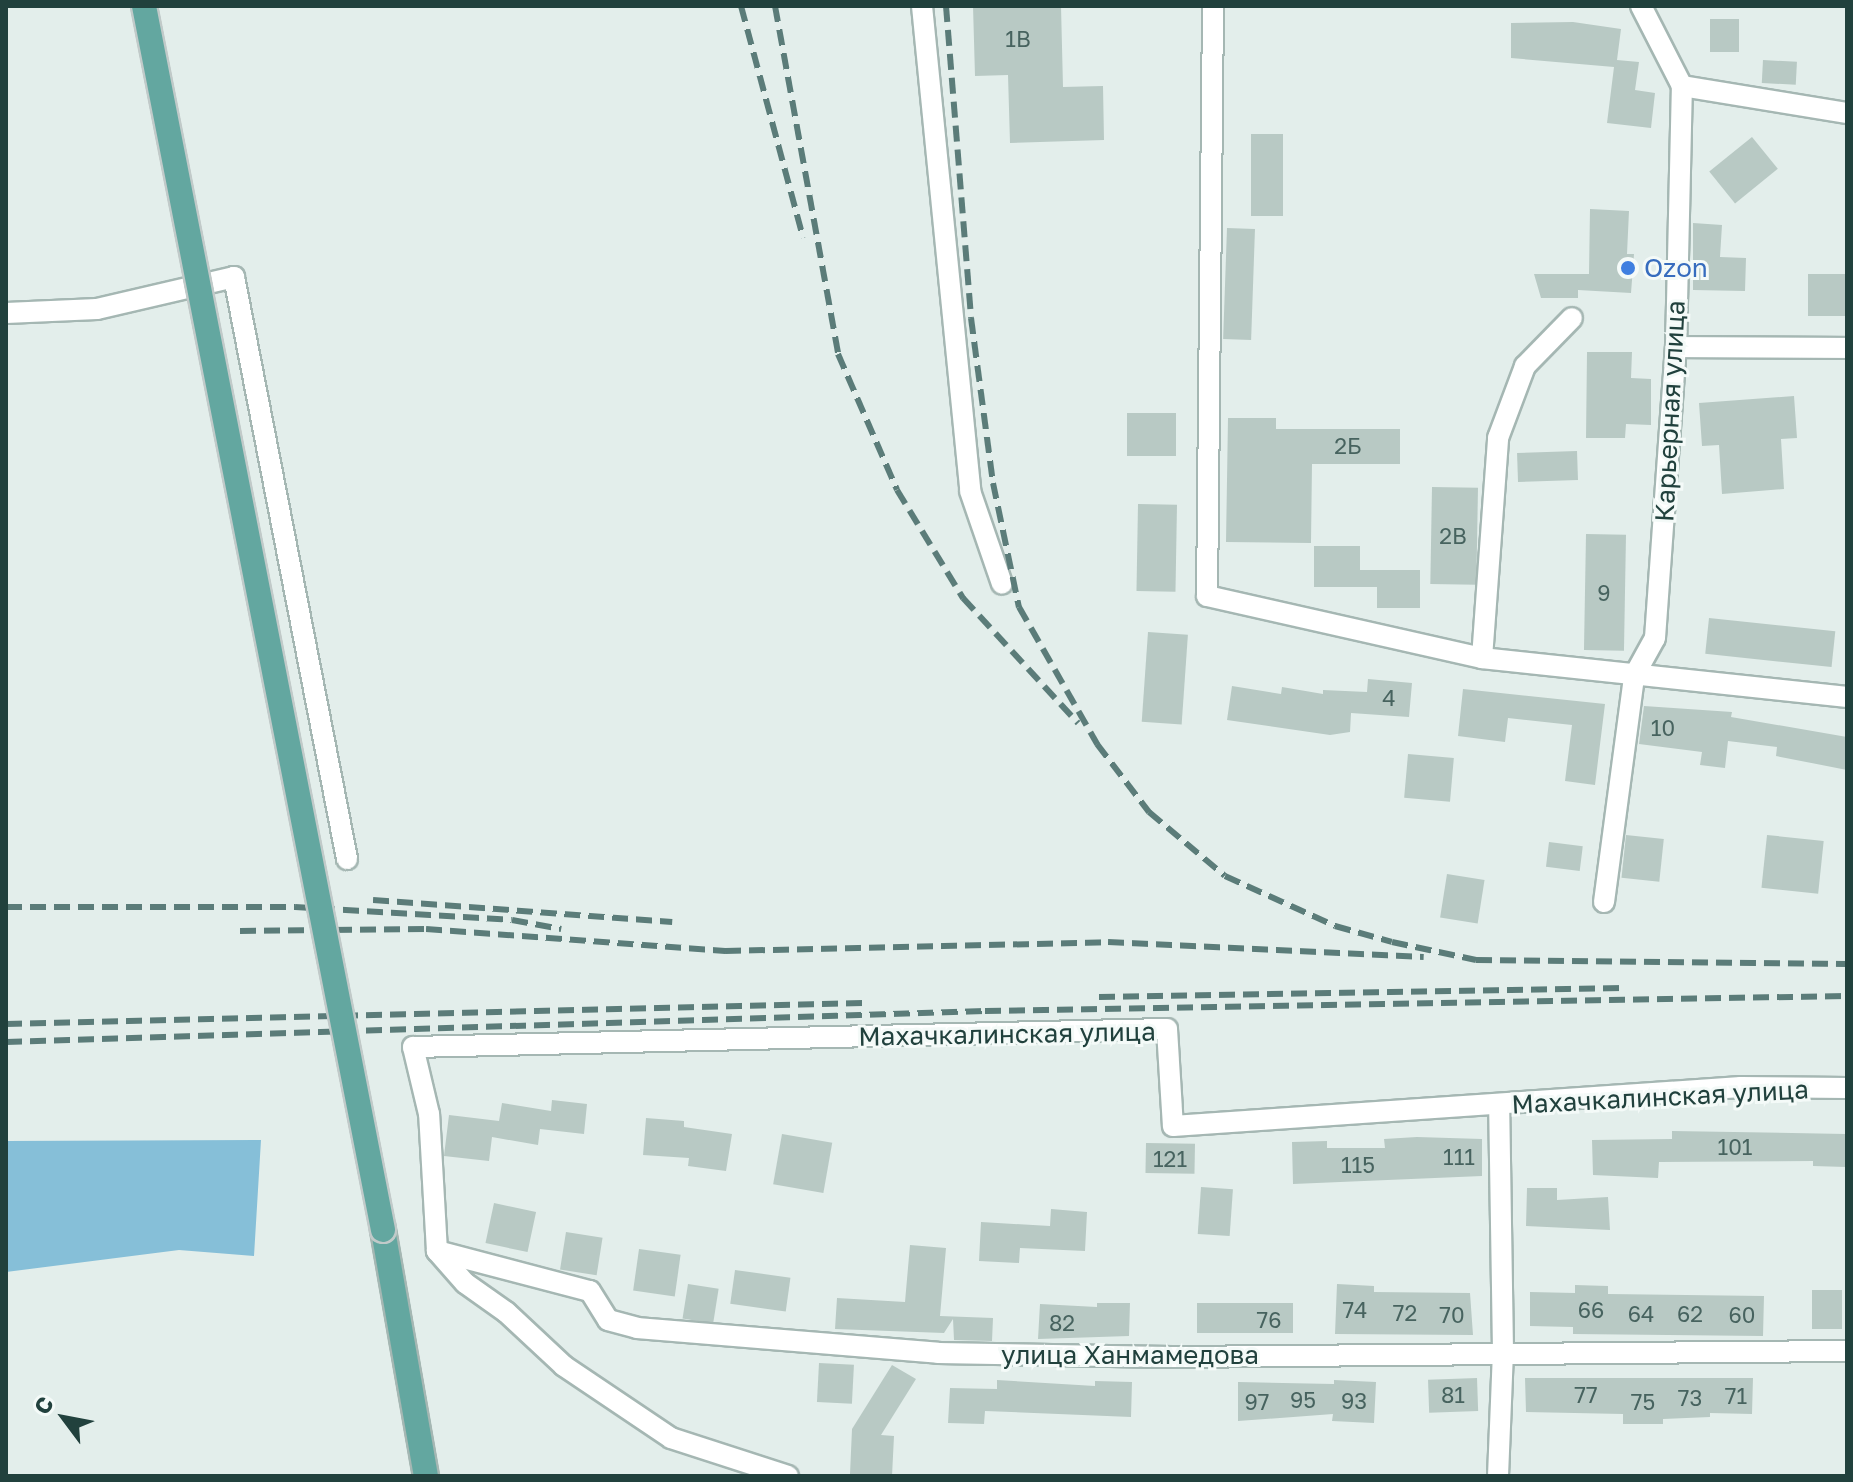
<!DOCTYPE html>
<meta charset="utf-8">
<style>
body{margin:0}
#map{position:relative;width:1853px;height:1482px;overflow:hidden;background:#e3eeeb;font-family:"Golos Text",sans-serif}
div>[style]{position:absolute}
.water>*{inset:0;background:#86bfd8}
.building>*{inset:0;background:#b8c9c4;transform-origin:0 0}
.roads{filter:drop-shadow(2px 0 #a5b7b3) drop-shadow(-2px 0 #a5b7b3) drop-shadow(0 2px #a5b7b3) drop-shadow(0 -2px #a5b7b3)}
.minor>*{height:20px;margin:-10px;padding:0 10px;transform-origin:10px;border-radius:10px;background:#fff}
.major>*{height:24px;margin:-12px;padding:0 12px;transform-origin:12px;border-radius:12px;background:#63a7a0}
.rail>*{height:6px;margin-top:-3px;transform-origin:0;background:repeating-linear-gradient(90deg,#5b7c79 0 16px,transparent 0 24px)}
.bridges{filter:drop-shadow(2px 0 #c1cac9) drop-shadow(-2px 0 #c1cac9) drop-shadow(0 2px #c1cac9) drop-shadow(0 -2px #c1cac9)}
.major-bridge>*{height:24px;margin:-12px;padding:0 12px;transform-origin:12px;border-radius:12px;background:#63a7a0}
.dots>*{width:22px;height:22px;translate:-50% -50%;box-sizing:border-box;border:4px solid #f4faf8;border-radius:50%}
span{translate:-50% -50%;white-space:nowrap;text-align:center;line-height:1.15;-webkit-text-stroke:6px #f4faf8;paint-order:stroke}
.number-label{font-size:22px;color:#47635f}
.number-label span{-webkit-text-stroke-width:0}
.shop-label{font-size:26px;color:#366cbe}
.left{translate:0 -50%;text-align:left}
.street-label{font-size:26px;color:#21413d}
.frame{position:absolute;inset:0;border:8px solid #21413d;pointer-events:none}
.north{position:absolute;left:24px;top:1378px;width:80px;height:80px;-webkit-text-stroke:6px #f4faf8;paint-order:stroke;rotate:302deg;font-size:22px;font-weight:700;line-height:32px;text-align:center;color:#21413d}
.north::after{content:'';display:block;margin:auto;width:28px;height:36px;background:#21413d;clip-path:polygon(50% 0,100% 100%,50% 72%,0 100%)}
</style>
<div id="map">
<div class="water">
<div style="clip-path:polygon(261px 1140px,254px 1256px,179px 1250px,6px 1272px,6px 1141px)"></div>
</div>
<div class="building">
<div style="clip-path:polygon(973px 6px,1061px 6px,1063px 87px,1103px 86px,1104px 140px,1010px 143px,1008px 75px,975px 76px)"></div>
<div style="left:1710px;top:19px;width:29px;height:33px"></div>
<div style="clip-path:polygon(1573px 22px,1621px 29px,1617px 60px,1639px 62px,1635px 90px,1655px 93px,1651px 128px,1607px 123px,1614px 67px,1511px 58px,1511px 23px)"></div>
<div style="left:1763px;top:60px;width:34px;height:23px;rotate:3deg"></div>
<div style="left:1251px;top:134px;width:32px;height:82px"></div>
<div style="left:1752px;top:137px;width:41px;height:55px;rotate:51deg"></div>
<div style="clip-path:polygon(1590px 209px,1629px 211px,1627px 254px,1634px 254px,1631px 293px,1578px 290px,1578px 298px,1541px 298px,1534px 274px,1589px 274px)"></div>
<div style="clip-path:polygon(1693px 223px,1722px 225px,1720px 257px,1746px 258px,1745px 291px,1693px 290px)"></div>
<div style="left:1227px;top:228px;width:28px;height:111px;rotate:2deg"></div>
<div style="left:1808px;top:274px;width:39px;height:42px"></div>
<div style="clip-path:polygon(1587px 352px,1632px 352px,1631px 378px,1651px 379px,1651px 425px,1626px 424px,1625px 438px,1586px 438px)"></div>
<div style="clip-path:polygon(1794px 396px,1797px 438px,1781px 439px,1784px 489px,1722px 494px,1719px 445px,1702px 446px,1699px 403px)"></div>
<div style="left:1127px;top:413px;width:49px;height:43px"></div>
<div style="clip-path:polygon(1228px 418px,1276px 418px,1276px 429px,1400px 429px,1400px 464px,1312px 464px,1311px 543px,1226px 542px)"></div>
<div style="left:1577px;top:451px;width:29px;height:60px;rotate:88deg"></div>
<div style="left:1432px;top:487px;width:46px;height:97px;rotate:1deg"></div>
<div style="left:1138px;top:504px;width:39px;height:87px;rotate:1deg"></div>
<div style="left:1586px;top:534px;width:40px;height:116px;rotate:1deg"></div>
<div style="clip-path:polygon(1314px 546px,1360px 546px,1360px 570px,1420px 570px,1420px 608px,1377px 608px,1377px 587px,1314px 587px)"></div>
<div style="left:1709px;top:618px;width:127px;height:36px;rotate:6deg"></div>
<div style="left:1148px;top:632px;width:40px;height:90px;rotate:4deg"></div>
<div style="clip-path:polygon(1368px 679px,1412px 683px,1409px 717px,1351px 713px,1350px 732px,1330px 735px,1227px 720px,1232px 686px,1281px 694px,1282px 687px,1323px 694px,1323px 690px,1367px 692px)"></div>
<div style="clip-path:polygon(1463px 689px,1605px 704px,1595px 785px,1565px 781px,1572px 725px,1508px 718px,1505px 742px,1458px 736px)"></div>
<div style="clip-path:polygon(1644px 706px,1732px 712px,1731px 717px,1847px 737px,1847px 770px,1776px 756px,1777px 747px,1728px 741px,1725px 768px,1700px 765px,1702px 752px,1639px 744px)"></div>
<div style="left:1408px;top:754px;width:46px;height:44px;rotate:5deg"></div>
<div style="left:1626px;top:835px;width:38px;height:43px;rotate:6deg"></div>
<div style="left:1767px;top:835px;width:57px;height:53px;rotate:6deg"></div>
<div style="left:1549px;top:842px;width:34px;height:25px;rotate:7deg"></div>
<div style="left:1447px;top:874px;width:38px;height:44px;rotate:9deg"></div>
<div style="clip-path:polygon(552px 1100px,587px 1104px,584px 1134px,540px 1129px,538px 1145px,492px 1137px,489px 1161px,444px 1156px,449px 1115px,499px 1121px,502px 1103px,551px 1111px)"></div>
<div style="clip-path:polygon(646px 1118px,684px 1121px,684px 1127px,732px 1134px,726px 1171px,688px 1166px,689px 1158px,643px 1155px)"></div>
<div style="clip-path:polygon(1672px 1131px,1846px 1134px,1846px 1167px,1813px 1166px,1813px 1161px,1659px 1162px,1658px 1178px,1593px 1175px,1592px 1140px,1672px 1139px)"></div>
<div style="left:782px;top:1134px;width:51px;height:51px;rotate:10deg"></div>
<div style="clip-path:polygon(1417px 1137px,1482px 1139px,1482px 1176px,1293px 1184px,1292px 1142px,1327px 1141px,1327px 1148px,1385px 1148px,1384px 1139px)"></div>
<div style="left:1146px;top:1143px;width:49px;height:30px;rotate:1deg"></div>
<div style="left:1201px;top:1187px;width:32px;height:47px;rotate:4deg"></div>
<div style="clip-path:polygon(1527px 1188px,1557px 1188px,1557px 1200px,1608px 1197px,1610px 1230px,1526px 1226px)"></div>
<div style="left:494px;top:1203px;width:43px;height:41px;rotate:12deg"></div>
<div style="clip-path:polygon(1051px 1209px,1087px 1212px,1085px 1251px,1020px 1248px,1019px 1263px,979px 1261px,981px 1222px,1050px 1226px)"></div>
<div style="left:566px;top:1232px;width:37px;height:38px;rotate:9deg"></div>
<div style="clip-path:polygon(910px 1245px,946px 1248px,940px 1316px,993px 1318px,992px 1341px,954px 1340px,953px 1319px,944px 1333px,835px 1329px,837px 1298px,905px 1302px)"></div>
<div style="left:639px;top:1249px;width:42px;height:42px;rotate:8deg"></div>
<div style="left:735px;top:1270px;width:56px;height:34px;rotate:8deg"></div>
<div style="left:688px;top:1284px;width:31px;height:35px;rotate:9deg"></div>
<div style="clip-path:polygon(1337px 1284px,1374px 1286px,1374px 1292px,1470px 1293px,1473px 1335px,1335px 1334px)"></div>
<div style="clip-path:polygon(1575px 1285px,1608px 1286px,1608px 1294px,1764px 1296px,1763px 1336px,1573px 1334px,1573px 1327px,1530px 1326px,1530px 1292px,1575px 1293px)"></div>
<div style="left:1812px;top:1290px;width:30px;height:39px"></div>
<div style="clip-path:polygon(1097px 1303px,1130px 1303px,1129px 1336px,1038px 1339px,1040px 1304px,1097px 1307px)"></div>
<div style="left:1197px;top:1303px;width:96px;height:30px"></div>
<div style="left:819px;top:1363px;width:35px;height:39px;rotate:3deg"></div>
<div style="clip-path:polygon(892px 1365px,916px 1379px,881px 1435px,894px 1436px,892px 1476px,850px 1474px,852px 1429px)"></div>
<div style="left:1477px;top:1378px;width:33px;height:49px;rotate:88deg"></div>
<div style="clip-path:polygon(1525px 1378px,1753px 1378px,1752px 1414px,1710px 1413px,1710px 1417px,1663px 1419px,1663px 1424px,1623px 1424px,1623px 1414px,1526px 1412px)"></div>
<div style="clip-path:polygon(997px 1380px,1095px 1386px,1095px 1381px,1132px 1382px,1131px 1417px,985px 1411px,984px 1424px,948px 1423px,950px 1388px,997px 1389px)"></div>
<div style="clip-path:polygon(1334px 1380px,1376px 1382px,1374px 1423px,1332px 1421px,1333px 1414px,1238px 1421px,1238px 1382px,1334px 1384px)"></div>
</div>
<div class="roads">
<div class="minor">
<div style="left:922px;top:6px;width:487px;rotate:84.3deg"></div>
<div style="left:970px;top:491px;width:98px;rotate:71deg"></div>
<div style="left:1213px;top:6px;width:590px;rotate:90.58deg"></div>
<div style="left:1207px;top:596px;width:282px;rotate:12.7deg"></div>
<div style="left:1482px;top:658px;width:367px;rotate:6.1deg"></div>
<div style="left:1682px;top:86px;width:167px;rotate:9.3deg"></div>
<div style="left:6px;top:313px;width:91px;rotate:-2.5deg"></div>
<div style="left:97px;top:309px;width:141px;rotate:-13.1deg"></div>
<div style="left:234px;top:277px;width:593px;rotate:79.01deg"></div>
<div style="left:1676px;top:347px;width:171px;rotate:0.3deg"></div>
<div style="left:1482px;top:658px;width:221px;rotate:-85.8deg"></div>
<div style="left:1498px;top:438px;width:77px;rotate:-69.4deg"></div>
<div style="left:1525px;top:366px;width:67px;rotate:-45.6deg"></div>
<div style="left:1604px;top:902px;width:228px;rotate:-82.4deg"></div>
<div style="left:1634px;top:676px;width:43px;rotate:-61.1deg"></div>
<div style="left:1655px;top:638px;width:292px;rotate:-85.9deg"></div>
<div style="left:1676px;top:347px;width:261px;rotate:-88.7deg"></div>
<div style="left:1682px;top:86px;width:90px;rotate:-117.1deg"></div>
<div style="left:437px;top:1251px;width:158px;rotate:14.7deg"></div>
<div style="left:590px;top:1291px;width:34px;rotate:58deg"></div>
<div style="left:608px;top:1320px;width:30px;rotate:15deg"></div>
<div style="left:637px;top:1328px;width:302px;rotate:4.7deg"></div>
<div style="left:938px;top:1353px;width:234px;rotate:1deg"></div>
<div style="left:1172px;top:1357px;width:675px;rotate:-0.51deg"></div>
<div style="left:788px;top:1476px;width:123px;rotate:-162deg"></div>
<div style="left:671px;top:1438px;width:129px;rotate:-146.1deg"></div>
<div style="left:564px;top:1366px;width:79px;rotate:-137deg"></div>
<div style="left:506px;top:1312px;width:50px;rotate:-144.7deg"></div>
<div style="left:465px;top:1283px;width:43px;rotate:-131.2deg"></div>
<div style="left:437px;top:1251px;width:137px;rotate:-93.3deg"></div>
<div style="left:429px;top:1114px;width:69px;rotate:-103.4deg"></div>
<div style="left:413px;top:1047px;width:754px;rotate:-1.37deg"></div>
<div style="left:1167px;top:1029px;width:97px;rotate:86.5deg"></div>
<div style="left:1173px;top:1126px;width:569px;rotate:-3.93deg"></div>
<div style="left:1741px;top:1087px;width:106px;rotate:0.5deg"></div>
<div style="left:1498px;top:1476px;width:125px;rotate:-87.7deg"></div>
<div style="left:1503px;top:1351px;width:245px;rotate:-90.9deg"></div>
</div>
<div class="major">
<div style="left:383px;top:1230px;width:250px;rotate:80.1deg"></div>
</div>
</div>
<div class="rail">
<div style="left:741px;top:6px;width:240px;rotate:75deg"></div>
<div style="left:775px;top:6px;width:354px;rotate:79.7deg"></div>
<div style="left:838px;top:354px;width:148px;rotate:66.5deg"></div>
<div style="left:897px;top:490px;width:127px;rotate:58.6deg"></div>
<div style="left:963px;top:598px;width:170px;rotate:47.4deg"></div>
<div style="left:946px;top:6px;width:313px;rotate:85.4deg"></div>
<div style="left:971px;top:318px;width:166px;rotate:82.4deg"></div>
<div style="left:993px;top:483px;width:127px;rotate:78.2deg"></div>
<div style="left:1019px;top:607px;width:158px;rotate:60.3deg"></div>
<div style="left:1097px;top:744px;width:86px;rotate:52.6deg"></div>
<div style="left:1149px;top:812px;width:99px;rotate:40.1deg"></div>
<div style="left:1225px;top:876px;width:121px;rotate:24.4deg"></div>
<div style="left:1335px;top:926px;width:59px;rotate:15.7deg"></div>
<div style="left:1392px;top:942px;width:86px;rotate:12.1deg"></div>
<div style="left:1476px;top:960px;width:371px;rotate:0.6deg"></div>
<div style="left:373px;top:900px;width:300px;rotate:4.2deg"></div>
<div style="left:6px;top:907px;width:289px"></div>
<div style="left:295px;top:907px;width:217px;rotate:3.4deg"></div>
<div style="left:512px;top:920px;width:50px;rotate:10.4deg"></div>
<div style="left:240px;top:931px;width:186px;rotate:-0.6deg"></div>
<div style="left:426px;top:929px;width:300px;rotate:4.2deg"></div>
<div style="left:725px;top:951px;width:383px;rotate:-1.3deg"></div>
<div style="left:1108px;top:942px;width:316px;rotate:2.7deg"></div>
<div style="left:1099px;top:997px;width:524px;rotate:-0.98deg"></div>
<div style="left:6px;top:1024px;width:857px;rotate:-1.4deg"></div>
<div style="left:6px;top:1042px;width:979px;rotate:-1.81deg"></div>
<div style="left:985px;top:1011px;width:862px;rotate:-1deg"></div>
</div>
<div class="bridges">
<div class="major-bridge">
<div style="left:144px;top:6px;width:1247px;rotate:78.95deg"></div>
</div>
</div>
<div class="dots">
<div style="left:1628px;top:268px;background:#3f7fe0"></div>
</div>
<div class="number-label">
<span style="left:1018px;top:39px">1В</span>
<span style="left:1348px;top:446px">2Б</span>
<span style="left:1453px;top:536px">2В</span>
<span style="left:1604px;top:593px">9</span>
<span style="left:1389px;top:698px">4</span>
<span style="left:1663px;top:728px">10</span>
<span style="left:1735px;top:1147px">101</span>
<span style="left:1459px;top:1157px">111</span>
<span style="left:1170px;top:1159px">121</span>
<span style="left:1358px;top:1165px">115</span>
<span style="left:1355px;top:1310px">74</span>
<span style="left:1591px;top:1310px">66</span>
<span style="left:1405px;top:1313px">72</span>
<span style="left:1641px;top:1314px">64</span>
<span style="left:1690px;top:1314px">62</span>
<span style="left:1452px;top:1315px">70</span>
<span style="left:1742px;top:1315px">60</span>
<span style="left:1269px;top:1320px">76</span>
<span style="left:1062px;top:1323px">82</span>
<span style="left:1453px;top:1395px">81</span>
<span style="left:1586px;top:1395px">77</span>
<span style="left:1736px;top:1396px">71</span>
<span style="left:1690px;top:1398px">73</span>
<span style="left:1303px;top:1400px">95</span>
<span style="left:1354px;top:1401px">93</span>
<span style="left:1257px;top:1402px">97</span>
<span style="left:1643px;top:1402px">75</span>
</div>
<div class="shop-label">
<span class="left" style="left:1644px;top:268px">Ozon</span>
</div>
<div class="street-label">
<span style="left:1670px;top:411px;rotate:-87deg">Карьерная улица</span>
<span style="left:1007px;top:1034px;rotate:-1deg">Махачкалинская улица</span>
<span style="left:1660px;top:1097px;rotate:-3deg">Махачкалинская улица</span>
<span style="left:1130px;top:1355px">улица Ханмамедова</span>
</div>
<div class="frame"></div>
<div class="north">С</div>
</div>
